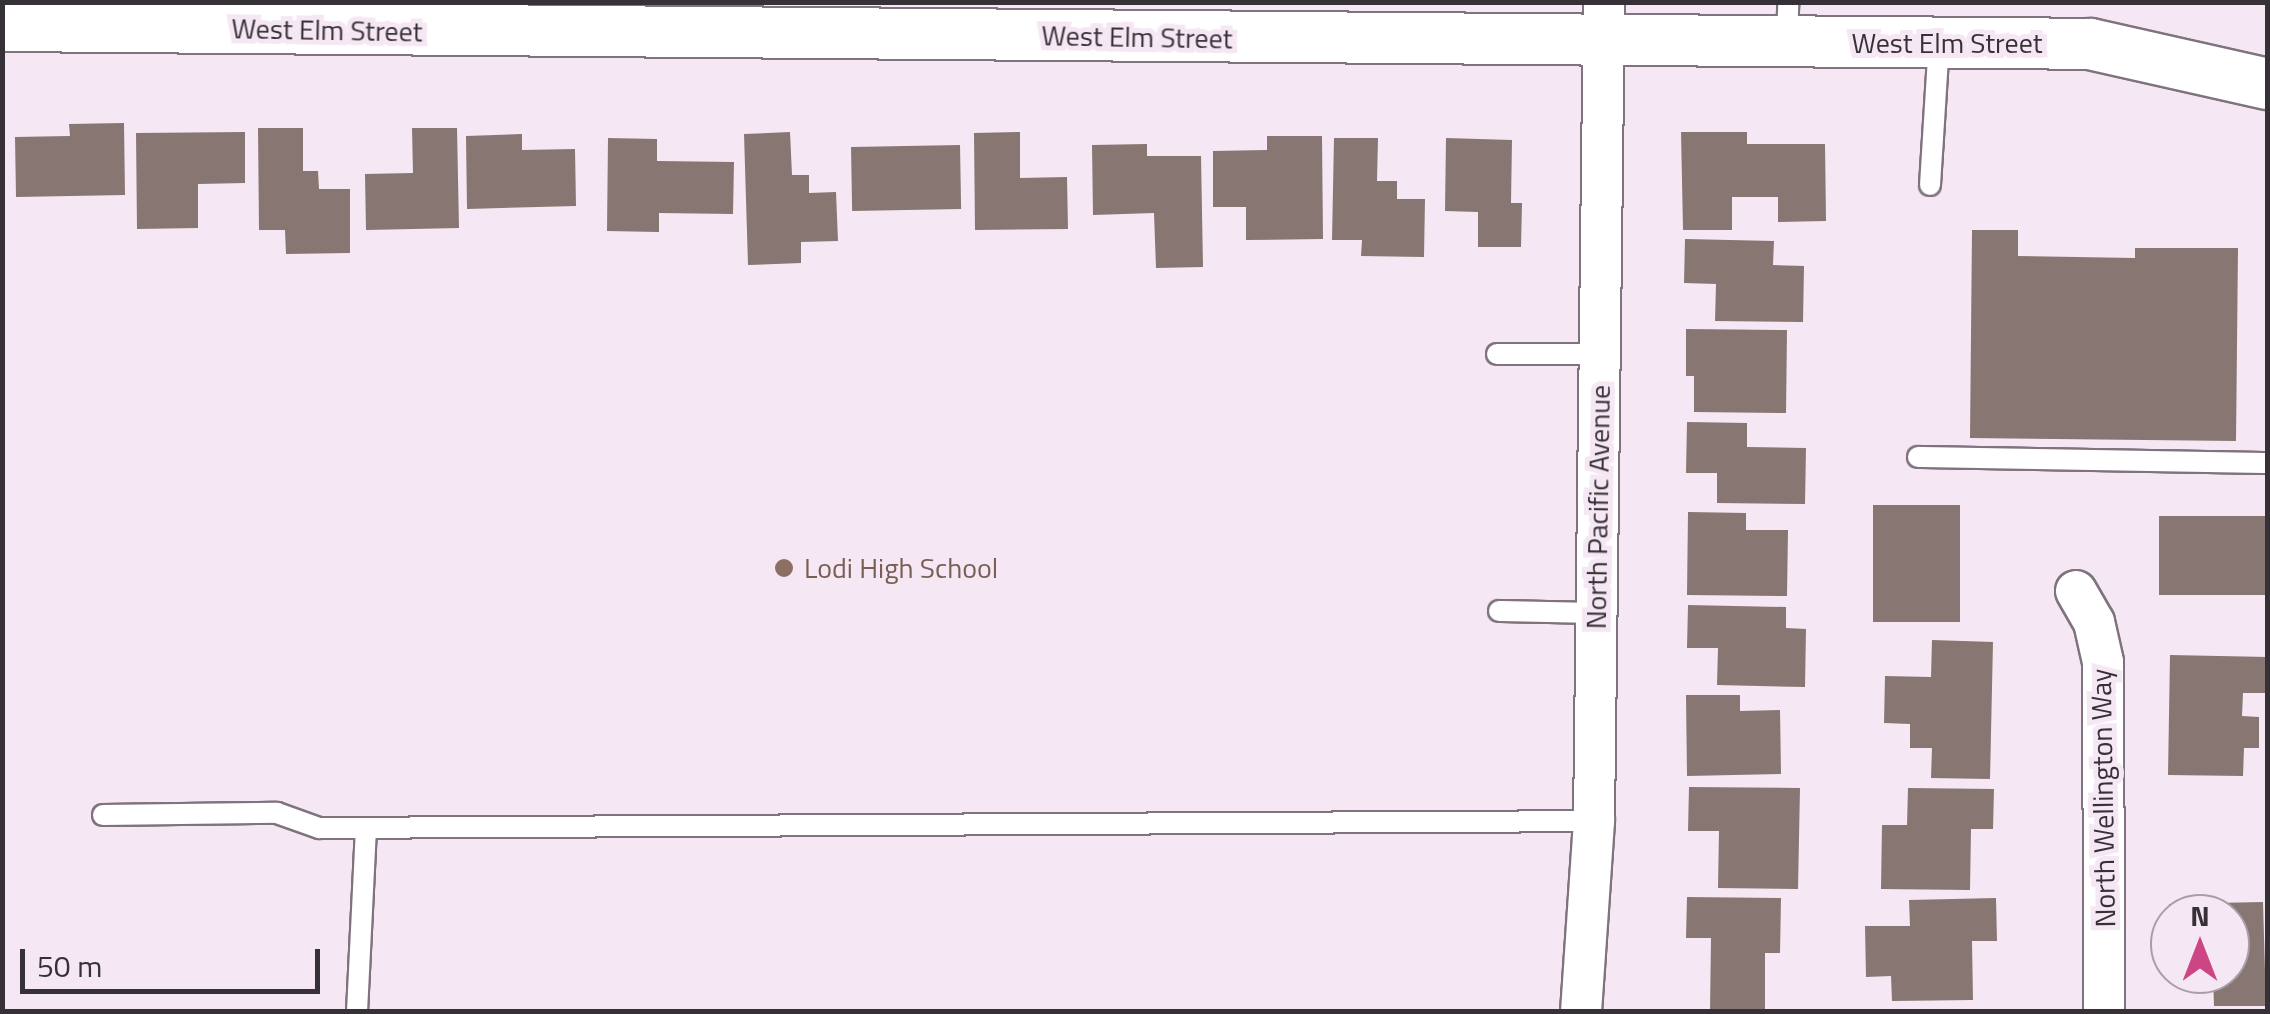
<!DOCTYPE html>
<style>
body{margin:0}
#map{position:relative;width:2270px;height:1014px;overflow:hidden;background:#f5e7f3;font-family:"Titillium Web",sans-serif}
div>[style]{position:absolute}
.building>*{inset:0;background:#887672;transform-origin:0 0}
.roads{filter:drop-shadow(2px 0 #7f737e) drop-shadow(-2px 0 #7f737e) drop-shadow(0 2px #7f737e) drop-shadow(0 -2px #7f737e)}
.service>*{height:20px;margin:-10px;padding:0 10px;transform-origin:10px;border-radius:10px;background:#fff}
.minor>*{height:40px;margin:-20px;padding:0 20px;transform-origin:20px;border-radius:20px;background:#fff}
.tertiary>*{height:50px;margin:-25px;padding:0 25px;transform-origin:25px;border-radius:25px;background:#fff}
.dots>*{width:28px;height:28px;translate:-50% -50%;box-sizing:border-box;border:5px solid #f5e7f3;border-radius:50%}
span{translate:-50% -50%;white-space:nowrap;text-align:center;line-height:1.15;-webkit-text-stroke:10px #f5e7f3;paint-order:stroke}
.street-label{font-size:28px;color:#363136}
.education-label{font-size:28px;color:#785e54}
.left{translate:0 -50%;text-align:left}
.frame{position:absolute;inset:0;border:5px solid #363136;pointer-events:none}
.north{position:absolute;left:2150px;top:894px;width:100px;height:100px;box-sizing:border-box;background:#f5e7f3;border:2px solid #a99ea7;border-radius:50%;rotate:0deg;font-size:28px;font-weight:700;line-height:40px;text-align:center;color:#363136}
.north::after{content:'';display:block;margin:auto;width:35px;height:45px;background:#cc4686;clip-path:polygon(50% 0,100% 100%,50% 72%,0 100%)}
.scale{position:absolute;left:20px;top:949px;width:300px;height:45px;box-sizing:border-box;border:5px solid #363136;border-top:0;padding-left:12px;font-size:30px;line-height:35px;white-space:nowrap;color:#363136;-webkit-text-stroke:8px #f5e7f3;paint-order:stroke}
</style>
<div id="map">
<div class="building">
<div style="clip-path:polygon(124px 123px,125px 195px,16px 197px,15px 137px,70px 136px,69px 124px)"></div>
<div style="clip-path:polygon(258px 128px,303px 128px,303px 171px,318px 171px,319px 189px,350px 189px,350px 253px,286px 254px,285px 230px,259px 230px)"></div>
<div style="clip-path:polygon(412px 128px,457px 128px,459px 228px,366px 230px,365px 174px,413px 173px)"></div>
<div style="clip-path:polygon(245px 132px,245px 183px,198px 184px,198px 228px,137px 229px,136px 133px)"></div>
<div style="clip-path:polygon(790px 132px,792px 175px,809px 175px,809px 193px,836px 192px,838px 241px,801px 242px,801px 263px,748px 265px,744px 134px)"></div>
<div style="clip-path:polygon(1020px 132px,1020px 178px,1067px 177px,1068px 229px,975px 230px,974px 133px)"></div>
<div style="clip-path:polygon(1681px 132px,1747px 132px,1747px 144px,1825px 144px,1826px 221px,1778px 222px,1778px 197px,1732px 197px,1732px 230px,1683px 230px)"></div>
<div style="clip-path:polygon(522px 134px,522px 150px,575px 149px,576px 206px,467px 209px,466px 136px)"></div>
<div style="clip-path:polygon(1267px 136px,1322px 136px,1323px 239px,1246px 240px,1246px 207px,1213px 207px,1213px 151px,1267px 150px)"></div>
<div style="clip-path:polygon(608px 138px,657px 139px,657px 161px,734px 162px,733px 214px,659px 213px,659px 232px,607px 231px)"></div>
<div style="clip-path:polygon(1334px 138px,1378px 138px,1377px 181px,1397px 181px,1397px 199px,1425px 199px,1424px 257px,1361px 256px,1362px 240px,1332px 240px)"></div>
<div style="clip-path:polygon(1446px 138px,1512px 140px,1511px 203px,1522px 203px,1521px 247px,1478px 247px,1478px 212px,1445px 211px)"></div>
<div style="clip-path:polygon(1147px 144px,1147px 156px,1201px 156px,1203px 267px,1156px 268px,1154px 213px,1093px 215px,1092px 145px)"></div>
<div style="left:960px;top:145px;width:64px;height:109px;rotate:89deg"></div>
<div style="clip-path:polygon(1972px 230px,2018px 230px,2018px 256px,2135px 258px,2135px 248px,2238px 248px,2236px 441px,1970px 438px)"></div>
<div style="clip-path:polygon(1685px 239px,1774px 241px,1773px 265px,1804px 266px,1803px 322px,1715px 321px,1716px 284px,1684px 283px)"></div>
<div style="clip-path:polygon(1686px 329px,1787px 330px,1786px 413px,1694px 412px,1694px 376px,1686px 376px)"></div>
<div style="clip-path:polygon(1687px 422px,1747px 423px,1747px 447px,1806px 448px,1805px 504px,1717px 503px,1717px 473px,1686px 473px)"></div>
<div style="left:1960px;top:505px;width:117px;height:87px;rotate:90deg"></div>
<div style="clip-path:polygon(1688px 512px,1746px 513px,1746px 530px,1788px 530px,1787px 596px,1687px 595px)"></div>
<div style="left:2159px;top:516px;width:109px;height:79px"></div>
<div style="clip-path:polygon(1688px 605px,1786px 607px,1786px 628px,1806px 629px,1805px 687px,1717px 685px,1718px 648px,1687px 648px)"></div>
<div style="clip-path:polygon(1932px 640px,1993px 642px,1990px 779px,1931px 778px,1932px 748px,1910px 748px,1910px 724px,1884px 723px,1885px 676px,1931px 677px)"></div>
<div style="clip-path:polygon(2170px 655px,2268px 657px,2268px 693px,2243px 693px,2242px 716px,2259px 717px,2259px 748px,2244px 748px,2243px 776px,2168px 775px)"></div>
<div style="clip-path:polygon(1686px 695px,1740px 695px,1740px 711px,1780px 710px,1781px 774px,1687px 776px)"></div>
<div style="clip-path:polygon(1689px 787px,1800px 788px,1798px 889px,1718px 888px,1719px 831px,1688px 831px)"></div>
<div style="clip-path:polygon(1908px 788px,1994px 789px,1993px 829px,1971px 829px,1970px 890px,1881px 889px,1882px 825px,1907px 825px)"></div>
<div style="clip-path:polygon(1687px 897px,1781px 898px,1780px 953px,1765px 953px,1765px 1012px,1710px 1012px,1711px 938px,1686px 938px)"></div>
<div style="clip-path:polygon(1996px 898px,1997px 941px,1972px 941px,1973px 1000px,1892px 1001px,1891px 976px,1866px 977px,1865px 926px,1910px 926px,1909px 900px)"></div>
<div style="clip-path:polygon(2263px 902px,2266px 1006px,2214px 1006px,2213px 974px,2230px 974px,2230px 914px,2169px 914px,2169px 904px)"></div>
</div>
<div class="roads">
<div class="service">
<div style="left:1787px;top:40px;width:38px;rotate:-88deg"></div>
<div style="left:1930px;top:185px;width:142px;rotate:-86.4deg"></div>
<div style="left:1497px;top:354px;width:103px"></div>
<div style="left:1918px;top:457px;width:350px;rotate:1deg"></div>
<div style="left:1499px;top:611px;width:98px;rotate:1.2deg"></div>
<div style="left:103px;top:815px;width:174px;rotate:-0.7deg"></div>
<div style="left:277px;top:813px;width:45px;rotate:19.7deg"></div>
<div style="left:319px;top:828px;width:1275px;rotate:-0.31deg"></div>
<div style="left:357px;top:1012px;width:184px;rotate:-87.2deg"></div>
</div>
<div class="minor">
<div style="left:2076px;top:591px;width:36px;rotate:60deg"></div>
<div style="left:2094px;top:622px;width:41px;rotate:77.3deg"></div>
<div style="left:2103px;top:662px;width:350px;rotate:89.8deg"></div>
<div style="left:1581px;top:1012px;width:191px;rotate:-86.1deg"></div>
<div style="left:1594px;top:821px;width:819px;rotate:-89.3deg"></div>
</div>
<div class="tertiary">
<div style="left:2px;top:26px;width:2088px;rotate:0.49deg"></div>
<div style="left:2090px;top:44px;width:182px;rotate:12.7deg"></div>
</div>
</div>
<div class="dots">
<div style="left:784px;top:568px;background:#8d6e63"></div>
</div>
<div class="street-label">
<span style="left:327px;top:30px;rotate:1deg">West Elm Street</span>
<span style="left:1137px;top:37px;rotate:1deg">West Elm Street</span>
<span style="left:1947px;top:43px">West Elm Street</span>
<span style="left:1598px;top:507px;rotate:-89deg">North Pacific Avenue</span>
<span style="left:2103px;top:798px;rotate:-91deg">North Wellington Way</span>
</div>
<div class="education-label">
<span class="left" style="left:804px;top:568px">Lodi High School</span>
</div>
<div class="frame"></div>
<div class="north">N</div>
<div class="scale">50 m</div>
</div>
